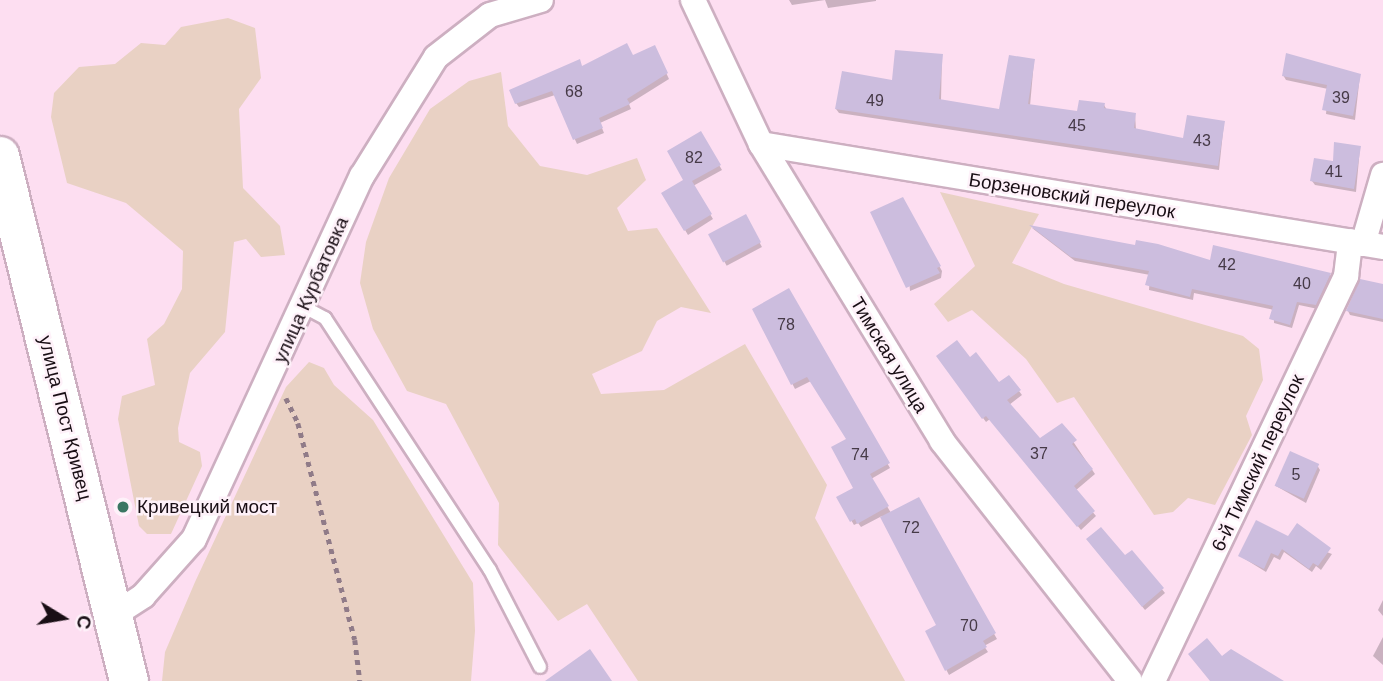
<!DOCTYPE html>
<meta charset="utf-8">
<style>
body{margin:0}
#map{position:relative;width:1383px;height:681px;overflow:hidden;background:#fddef1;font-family:Helvetica,sans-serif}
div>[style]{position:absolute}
.green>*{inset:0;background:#e9d1c4}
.shadow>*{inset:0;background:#0003;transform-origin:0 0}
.building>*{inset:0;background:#ccbdde;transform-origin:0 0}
.path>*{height:4.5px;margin-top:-2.25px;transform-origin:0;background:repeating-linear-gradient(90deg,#907b88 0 5px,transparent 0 10px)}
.roads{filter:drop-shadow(2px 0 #cdafc1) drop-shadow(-2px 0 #cdafc1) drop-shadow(0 2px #cdafc1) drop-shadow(0 -2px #cdafc1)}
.service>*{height:12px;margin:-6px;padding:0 6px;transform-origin:6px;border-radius:6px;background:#fff}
.minor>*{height:24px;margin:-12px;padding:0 12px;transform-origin:12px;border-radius:12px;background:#fff}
.primary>*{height:38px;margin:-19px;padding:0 19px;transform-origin:19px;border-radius:19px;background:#fff}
.dots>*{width:19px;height:19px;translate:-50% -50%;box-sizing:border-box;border:4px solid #fef1f9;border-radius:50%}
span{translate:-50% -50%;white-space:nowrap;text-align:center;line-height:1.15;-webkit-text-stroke:5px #fef1f9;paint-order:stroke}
.number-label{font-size:16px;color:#463a47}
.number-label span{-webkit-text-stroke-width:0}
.street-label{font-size:19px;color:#190e15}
.poi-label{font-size:19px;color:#190e15}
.left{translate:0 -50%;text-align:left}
.north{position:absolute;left:28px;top:583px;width:70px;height:70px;-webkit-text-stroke:5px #fef1f9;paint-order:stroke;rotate:101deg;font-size:19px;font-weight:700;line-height:28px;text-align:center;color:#190e15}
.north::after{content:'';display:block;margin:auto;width:24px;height:32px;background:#190e15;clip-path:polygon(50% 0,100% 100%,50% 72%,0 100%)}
</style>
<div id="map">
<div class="green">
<div style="clip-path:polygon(228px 18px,255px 28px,261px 78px,239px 109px,243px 188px,280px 226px,285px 255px,261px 257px,246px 239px,234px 242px,225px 332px,190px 373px,178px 428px,179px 442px,200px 452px,202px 466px,171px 534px,147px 534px,139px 526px,118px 419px,122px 396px,155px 385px,147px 339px,164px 324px,182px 289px,183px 251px,126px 203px,67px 183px,51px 117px,54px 93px,79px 67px,115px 64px,141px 43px,165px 45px,181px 27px)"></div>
<div style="clip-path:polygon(501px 72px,508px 126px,540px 166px,587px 175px,637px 158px,646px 180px,617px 208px,628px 231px,657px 228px,711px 313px,681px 307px,657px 321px,642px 351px,592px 374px,601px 394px,664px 390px,745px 344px,827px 485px,815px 518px,905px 681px,638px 681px,587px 604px,558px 621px,498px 545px,499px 503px,446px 404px,407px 391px,373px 329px,360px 283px,366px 242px,389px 178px,430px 109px,469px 81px)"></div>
<div style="clip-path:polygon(940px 192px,1039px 214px,1012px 263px,1064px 284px,1243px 336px,1259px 349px,1263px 380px,1246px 416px,1252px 435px,1215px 505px,1188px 498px,1173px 512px,1154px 515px,1074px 397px,1057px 403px,1026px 359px,972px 310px,948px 322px,934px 304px,975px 266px)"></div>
<div style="clip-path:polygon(309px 362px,324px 368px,334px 385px,373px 420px,473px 583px,475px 631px,471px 681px,162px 681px,165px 652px,195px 582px,286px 387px)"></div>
</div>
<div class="shadow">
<div style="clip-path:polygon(789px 0,876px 0,876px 1px,828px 8px,825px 0,792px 5px)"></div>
<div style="clip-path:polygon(654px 47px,669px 79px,629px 104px,631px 109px,600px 123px,604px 133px,577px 144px,555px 95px,519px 107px,516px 103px,582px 68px,632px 57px)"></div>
<div style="clip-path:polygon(942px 55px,941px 101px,1001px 111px,1034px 61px,1030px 106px,1079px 113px,1104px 105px,1107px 110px,1135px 114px,1136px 130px,1185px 140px,1224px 123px,1219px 170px,839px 113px,836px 109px)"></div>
<div style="clip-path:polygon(1283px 75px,1360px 75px,1355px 120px,1326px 114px,1328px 89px,1286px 80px)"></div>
<div style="clip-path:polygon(701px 134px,722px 170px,693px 186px,713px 219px,688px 235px,663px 193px,685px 180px)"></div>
<div style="clip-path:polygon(1360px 148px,1356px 192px,1315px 185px,1312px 181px)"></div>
<div style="clip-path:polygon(903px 200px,942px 271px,941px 278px,910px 291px)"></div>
<div style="left:746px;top:217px;width:34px;height:40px;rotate:62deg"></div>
<div style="clip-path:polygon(1032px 228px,1212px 262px,1330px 275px,1332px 279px,1318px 309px,1299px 305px,1292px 328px,1274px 323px,1274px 310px,1194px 293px,1193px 300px,1149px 290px,1150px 275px,1075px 261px)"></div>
<div style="clip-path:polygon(1383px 285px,1383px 322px,1350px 315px,1348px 311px)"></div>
<div style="clip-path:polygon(788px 290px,890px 468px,871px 479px,891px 513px,918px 499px,997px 639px,984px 646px,988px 652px,949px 675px,927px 632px,938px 626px,882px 516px,861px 527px,858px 523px,854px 525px,838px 498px,855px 488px,848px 439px,811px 381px,795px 389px,755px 310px)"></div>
<div style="clip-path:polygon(970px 359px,998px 385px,1019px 391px,1022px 395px,1009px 405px,1039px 440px,1062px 425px,1095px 474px,1075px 491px,1096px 516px,1081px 530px,990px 419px,986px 422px,941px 361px)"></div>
<div style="clip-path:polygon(1317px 465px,1320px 470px,1306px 503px,1276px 486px)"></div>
<div style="clip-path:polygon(1289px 538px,1332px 554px,1321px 570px,1316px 566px,1312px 572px,1284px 552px,1280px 560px,1274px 557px,1266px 572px,1240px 556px)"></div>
<div style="clip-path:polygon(1091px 544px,1125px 558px,1132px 552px,1165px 593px,1145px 610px)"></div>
<div style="clip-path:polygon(1383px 600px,1383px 616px,1378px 610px)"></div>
<div style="clip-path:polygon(1383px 637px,1383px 665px,1373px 656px)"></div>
</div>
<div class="building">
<div style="clip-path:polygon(627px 43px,633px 55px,655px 45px,668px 73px,627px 99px,630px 104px,599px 118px,603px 128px,573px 140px,552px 91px,515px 104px,509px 90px,580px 59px,582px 66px)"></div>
<div style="clip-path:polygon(895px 50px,943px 54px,939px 99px,999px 109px,1009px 55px,1035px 59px,1028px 104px,1077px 111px,1079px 100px,1105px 103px,1104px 108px,1136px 113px,1134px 128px,1183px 138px,1187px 115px,1225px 121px,1218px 166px,835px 109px,842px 71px,892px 80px)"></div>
<div style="clip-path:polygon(1286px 53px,1361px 74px,1353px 116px,1322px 110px,1327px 85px,1282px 76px)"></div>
<div style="clip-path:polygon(701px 131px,721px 165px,692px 181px,712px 214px,684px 231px,661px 193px,683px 180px,667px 151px)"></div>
<div style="clip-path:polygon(1334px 142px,1361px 146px,1354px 189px,1310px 181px,1314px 158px,1333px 161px)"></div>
<div style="clip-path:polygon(903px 197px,941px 266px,937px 268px,940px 273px,906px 288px,870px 212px)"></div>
<div style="left:746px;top:214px;width:32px;height:43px;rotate:62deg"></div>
<div style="clip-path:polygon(1029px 225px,1135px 245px,1136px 240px,1158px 244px,1210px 260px,1213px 245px,1331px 273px,1316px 305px,1297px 302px,1290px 325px,1269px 319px,1273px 306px,1192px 289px,1190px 297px,1145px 285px,1149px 271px,1071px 257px)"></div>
<div style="clip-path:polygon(1360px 279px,1383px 284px,1383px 319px,1346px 311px)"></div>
<div style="clip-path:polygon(789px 288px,890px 463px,870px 474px,889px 506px,857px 524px,855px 519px,850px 522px,836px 497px,853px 488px,831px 447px,846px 439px,807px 377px,791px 385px,752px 309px)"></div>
<div style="clip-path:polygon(957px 340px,970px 357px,976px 352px,999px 382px,1009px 375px,1021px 390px,1007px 400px,1040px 438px,1062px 423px,1077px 440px,1072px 444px,1093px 469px,1074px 486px,1095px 511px,1077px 527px,986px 416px,982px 419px,936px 356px)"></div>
<div style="left:1290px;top:451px;width:32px;height:38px;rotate:24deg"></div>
<div style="clip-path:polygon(919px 497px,996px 633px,983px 641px,987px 647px,945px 671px,925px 631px,936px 625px,880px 517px)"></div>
<div style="clip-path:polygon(1256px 520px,1288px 536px,1297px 523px,1331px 548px,1318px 566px,1313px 563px,1309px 569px,1282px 549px,1278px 556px,1271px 553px,1264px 569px,1238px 556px)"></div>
<div style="clip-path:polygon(1101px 527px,1125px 555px,1132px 550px,1164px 588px,1142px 607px,1086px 539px)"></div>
<div style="clip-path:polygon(1207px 638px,1222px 656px,1231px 649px,1284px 681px,1210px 681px,1188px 654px)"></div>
<div style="clip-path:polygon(590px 649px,612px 681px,545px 681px)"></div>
</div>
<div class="path">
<div style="left:286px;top:398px;width:28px;rotate:64deg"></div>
<div style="left:298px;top:423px;width:224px;rotate:75.3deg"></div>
<div style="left:355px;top:640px;width:41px;rotate:83deg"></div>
</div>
<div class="roads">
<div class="service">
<div style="left:304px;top:307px;width:24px;rotate:28deg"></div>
<div style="left:325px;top:318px;width:301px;rotate:56.8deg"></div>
<div style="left:490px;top:570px;width:109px;rotate:62.7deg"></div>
</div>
<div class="minor">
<div style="left:693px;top:0;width:159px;rotate:64.7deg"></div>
<div style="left:761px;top:144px;width:348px;rotate:58.6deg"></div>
<div style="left:942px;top:441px;width:305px;rotate:51.9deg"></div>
<div style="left:761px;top:144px;width:630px;rotate:9.4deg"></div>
<div style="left:1363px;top:244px;width:72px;rotate:-73.8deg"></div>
<div style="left:114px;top:615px;width:35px;rotate:-33deg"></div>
<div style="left:143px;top:596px;width:76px;rotate:-48.2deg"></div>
<div style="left:194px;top:539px;width:400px;rotate:-65.2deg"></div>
<div style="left:362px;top:176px;width:140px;rotate:-58.1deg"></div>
<div style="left:436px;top:57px;width:68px;rotate:-37.9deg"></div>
<div style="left:490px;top:15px;width:53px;rotate:-16.4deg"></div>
<div style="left:1153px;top:681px;width:449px;rotate:-64.5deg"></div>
<div style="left:1346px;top:276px;width:35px;rotate:-83deg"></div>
</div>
<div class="primary">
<div style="left:0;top:156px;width:541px;rotate:76.2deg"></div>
</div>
</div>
<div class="dots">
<div style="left:123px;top:507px;background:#3a7662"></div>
</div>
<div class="number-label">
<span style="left:574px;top:92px">68</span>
<span style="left:1341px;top:98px">39</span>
<span style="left:875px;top:101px">49</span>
<span style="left:1077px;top:126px">45</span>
<span style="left:1202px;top:141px">43</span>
<span style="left:694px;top:158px">82</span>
<span style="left:1334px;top:172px">41</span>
<span style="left:1227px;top:265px">42</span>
<span style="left:1302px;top:284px">40</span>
<span style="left:786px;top:325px">78</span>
<span style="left:1039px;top:454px">37</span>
<span style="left:860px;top:455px">74</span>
<span style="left:1296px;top:475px">5</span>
<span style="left:911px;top:528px">72</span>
<span style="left:969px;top:626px">70</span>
</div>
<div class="street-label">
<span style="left:1072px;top:196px;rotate:9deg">Борзеновский переулок</span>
<span style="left:311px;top:290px;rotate:-66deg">улица Курбатовка</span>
<span style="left:889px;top:355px;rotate:59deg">Тимская улица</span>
<span style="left:65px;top:418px;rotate:76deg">улица Пост Кривец</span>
<span style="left:1258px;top:463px;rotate:-65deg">6-й Тимский переулок</span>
</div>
<div class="poi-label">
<span class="left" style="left:137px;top:507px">Кривецкий мост</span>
</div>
<div class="north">С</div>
</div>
